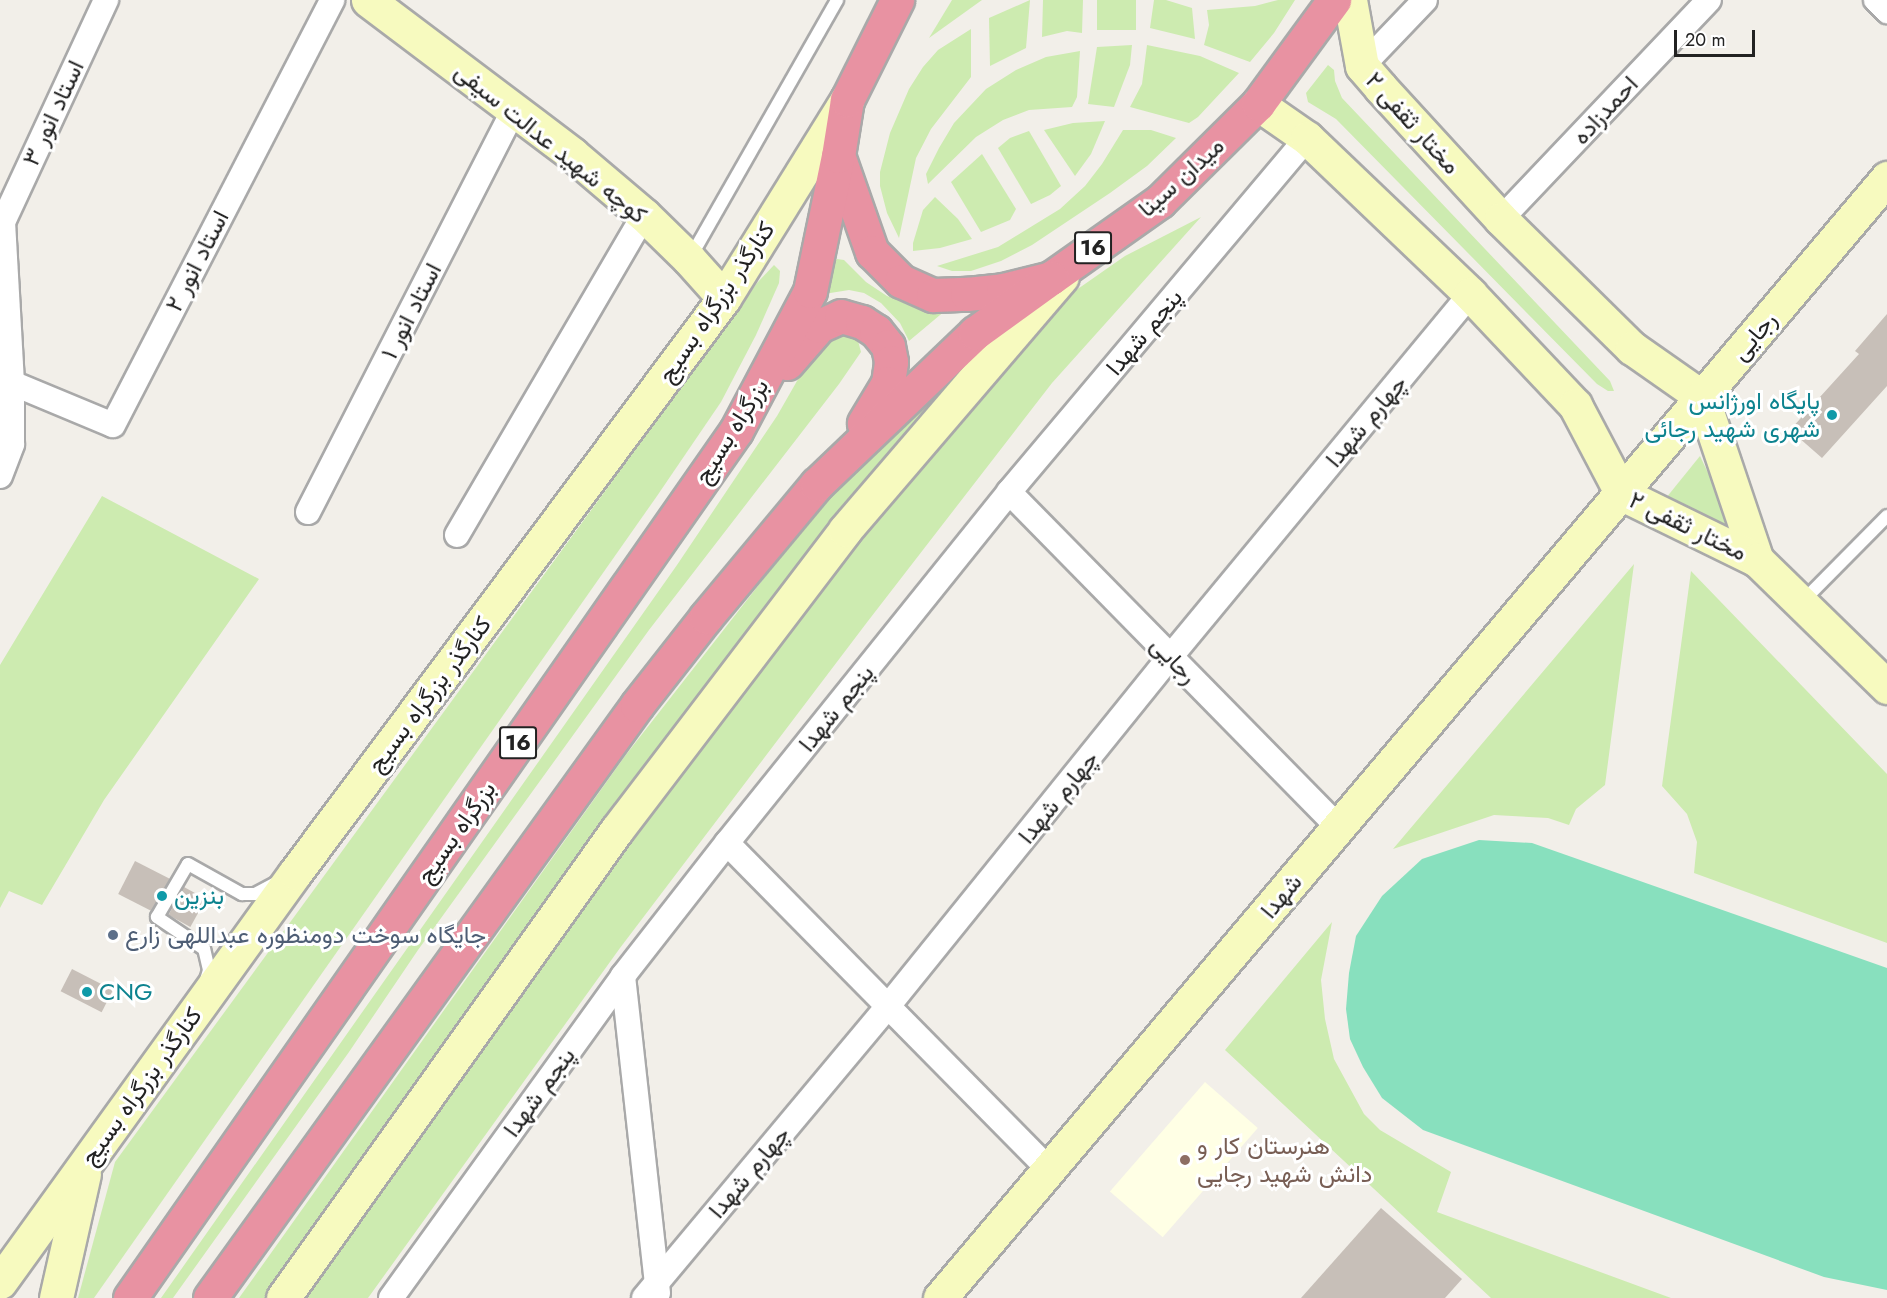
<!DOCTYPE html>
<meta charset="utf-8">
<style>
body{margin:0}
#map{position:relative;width:1887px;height:1298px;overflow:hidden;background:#f2efe9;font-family:Jost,Vazirmatn,sans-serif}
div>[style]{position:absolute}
.education>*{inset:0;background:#ffffe5;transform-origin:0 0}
.grass>*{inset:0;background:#cdebb0;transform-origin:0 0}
.pitch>*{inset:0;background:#88e0be}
.building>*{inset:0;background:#c7bfb8;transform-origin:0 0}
.roads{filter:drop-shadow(2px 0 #a9a9a9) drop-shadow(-2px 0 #a9a9a9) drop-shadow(0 2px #a9a9a9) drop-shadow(0 -2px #a9a9a9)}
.lane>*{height:12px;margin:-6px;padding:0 6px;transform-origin:6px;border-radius:6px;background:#fff}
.street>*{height:24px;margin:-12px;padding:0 12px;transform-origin:12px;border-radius:12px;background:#fff}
.secondary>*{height:33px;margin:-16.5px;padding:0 16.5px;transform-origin:16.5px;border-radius:16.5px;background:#f7fabf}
.highway>*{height:33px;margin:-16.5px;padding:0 16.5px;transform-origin:16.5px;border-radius:16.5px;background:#e892a2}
.dots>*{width:16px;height:16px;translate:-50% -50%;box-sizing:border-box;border:3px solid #fff;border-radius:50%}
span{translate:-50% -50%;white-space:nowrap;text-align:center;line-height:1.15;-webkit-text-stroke:6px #fff;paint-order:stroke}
.shield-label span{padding:2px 4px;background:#fff;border:2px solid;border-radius:4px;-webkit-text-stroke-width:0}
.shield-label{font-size:22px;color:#222;font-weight:700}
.street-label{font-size:24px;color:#222}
.culture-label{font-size:24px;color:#0d838f}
.right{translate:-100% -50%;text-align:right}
.left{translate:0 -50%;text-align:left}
.service-label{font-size:24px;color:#4e5e75}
.education-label{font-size:24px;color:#785e54}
.scale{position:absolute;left:1674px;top:30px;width:81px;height:27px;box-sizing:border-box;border:3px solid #222;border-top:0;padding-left:8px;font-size:18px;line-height:21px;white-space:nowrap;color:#222;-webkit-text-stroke:4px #fff;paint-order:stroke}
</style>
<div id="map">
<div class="education">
<div style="left:1205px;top:1082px;width:70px;height:145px;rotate:41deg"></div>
</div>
<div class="grass">
<div style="clip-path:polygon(952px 0,982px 0,929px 38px)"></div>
<div style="clip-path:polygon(1030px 0,1026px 48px,990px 66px,989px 18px)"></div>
<div style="clip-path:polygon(1043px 0,1083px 0,1082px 33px,1067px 31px,1042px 37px)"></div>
<div style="left:1097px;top:0;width:39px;height:30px"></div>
<div style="clip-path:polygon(1154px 0,1166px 0,1192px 8px,1195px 39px,1150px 28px)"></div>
<div style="clip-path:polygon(1278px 0,1295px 0,1274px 33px,1250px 62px,1204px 45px,1209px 25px,1207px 10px,1255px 6px)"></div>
<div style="clip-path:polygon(971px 29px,971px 77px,931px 129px,916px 158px,899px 238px,887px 213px,880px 186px,880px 172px,890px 133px,909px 89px,923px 67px,938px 50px)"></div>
<div style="clip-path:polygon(1132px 45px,1130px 65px,1114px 107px,1088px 104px,1097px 47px)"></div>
<div style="clip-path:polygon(1147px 45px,1200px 56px,1239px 73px,1198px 117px,1189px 123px,1130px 107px,1142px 84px)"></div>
<div style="clip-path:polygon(1080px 51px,1077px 97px,1072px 107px,1029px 110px,1003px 120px,976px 137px,928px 184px,926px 174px,939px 148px,954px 123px,986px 89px,1016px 70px,1046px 57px)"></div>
<div style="clip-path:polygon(1328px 65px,1334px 70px,1335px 81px,1342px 98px,1610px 381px,1614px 391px,1608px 391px,1597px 384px,1336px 119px,1308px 102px,1306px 93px)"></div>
<div style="clip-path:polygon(1105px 121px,1091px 154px,1075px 176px,1044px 130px,1073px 123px)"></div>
<div style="clip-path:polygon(1123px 130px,1151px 130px,1176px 138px,1147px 166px,1110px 193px,1032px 245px,1001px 261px,971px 271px,952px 271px,937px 266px,998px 247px,1060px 209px,1085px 186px,1102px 164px)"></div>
<div style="clip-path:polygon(1029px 131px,1061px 186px,1050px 195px,1031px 204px,998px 148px,1010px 138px)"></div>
<div style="clip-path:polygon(982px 154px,1016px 209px,1010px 220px,981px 232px,951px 182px)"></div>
<div style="clip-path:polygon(935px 197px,958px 219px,972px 239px,940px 248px,913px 251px,913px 243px,923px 210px)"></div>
<div style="clip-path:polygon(1201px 217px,1052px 383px,868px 621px,620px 948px,368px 1298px,302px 1298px,661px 789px,827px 574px,1062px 300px,1125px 256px)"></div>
<div style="clip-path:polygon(837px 259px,844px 260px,866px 282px,887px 296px,916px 307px,946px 310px,909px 341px,900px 323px,881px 303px,864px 293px,849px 290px,824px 294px,827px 270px)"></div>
<div style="clip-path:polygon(774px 265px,780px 271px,779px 283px,756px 335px,721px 402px,657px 496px,94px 1298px,78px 1298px,115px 1162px,757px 283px)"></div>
<div style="clip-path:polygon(835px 329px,857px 337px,861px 352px,839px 384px,649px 630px,418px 950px,349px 1052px,173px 1298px,161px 1298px,677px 565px,777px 416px,809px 360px)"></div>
<div style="clip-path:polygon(973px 356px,325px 1217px,267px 1298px,239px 1298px,625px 756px,833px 490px)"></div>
<div style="clip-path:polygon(1700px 456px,1738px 536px,1666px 498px)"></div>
<div style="clip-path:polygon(102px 496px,259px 579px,104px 800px,42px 905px,9px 891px,0 908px,0 665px)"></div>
<div style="clip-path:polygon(1634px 564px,1605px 785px,1576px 809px,1569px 825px,1548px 818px,1494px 815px,1393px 849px)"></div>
<div style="clip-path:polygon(1691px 571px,1887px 774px,1887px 943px,1694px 873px,1697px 842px,1687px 814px,1662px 786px)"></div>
<div style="clip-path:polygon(1332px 922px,1321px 980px,1325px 1019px,1334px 1059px,1364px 1114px,1380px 1130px,1451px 1172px,1437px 1212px,1671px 1298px,1491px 1298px,1225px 1050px)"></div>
</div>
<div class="pitch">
<div style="clip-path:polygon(1479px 840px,1532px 843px,1887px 968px,1887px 1290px,1824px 1277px,1423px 1130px,1382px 1098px,1363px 1067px,1350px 1039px,1346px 1009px,1349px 973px,1356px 936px,1382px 896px,1422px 859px)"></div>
</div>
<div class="building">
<div style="clip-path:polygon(1887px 314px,1887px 386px,1822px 458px,1790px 430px,1859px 354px,1855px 351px)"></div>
<div style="left:135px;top:861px;width:39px;height:37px;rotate:27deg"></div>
<div style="left:184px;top:887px;width:25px;height:32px;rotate:29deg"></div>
<div style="left:72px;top:969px;width:46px;height:25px;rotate:27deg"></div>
<div style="clip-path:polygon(1381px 1208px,1462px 1279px,1445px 1298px,1301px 1298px)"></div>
</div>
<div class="roads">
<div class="lane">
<div style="left:690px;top:258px;width:297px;rotate:-60.3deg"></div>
<div style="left:1802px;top:602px;width:121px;rotate:-45.3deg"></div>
<div style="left:206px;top:980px;width:10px;rotate:-73deg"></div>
<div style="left:209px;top:970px;width:22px;rotate:-103deg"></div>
<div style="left:204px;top:949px;width:57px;rotate:-145.8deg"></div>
<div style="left:157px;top:917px;width:61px;rotate:-59.7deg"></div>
<div style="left:188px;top:864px;width:62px;rotate:29.1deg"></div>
<div style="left:242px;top:894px;width:13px"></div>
<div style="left:255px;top:894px;width:24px;rotate:-28deg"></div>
</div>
<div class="street">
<div style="left:1876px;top:0;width:16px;rotate:45deg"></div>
<div style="left:1362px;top:66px;width:91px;rotate:-46.3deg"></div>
<div style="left:1501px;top:219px;width:302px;rotate:-46.5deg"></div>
<div style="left:12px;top:383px;width:109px;rotate:22.6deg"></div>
<div style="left:113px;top:425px;width:478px;rotate:-62.7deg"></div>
<div style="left:0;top:476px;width:34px;rotate:-69deg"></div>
<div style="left:12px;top:444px;width:61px;rotate:-90deg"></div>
<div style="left:12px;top:383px;width:161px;rotate:-93.2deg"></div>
<div style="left:3px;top:222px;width:245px;rotate:-65.1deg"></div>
<div style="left:1009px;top:492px;width:471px;rotate:45.5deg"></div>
<div style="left:308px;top:512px;width:450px;rotate:-62.9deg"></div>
<div style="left:457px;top:535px;width:371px;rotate:-59.7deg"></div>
<div style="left:727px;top:843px;width:459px;rotate:45.4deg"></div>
<div style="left:623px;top:976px;width:319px;rotate:83.7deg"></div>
<div style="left:391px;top:1298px;width:397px;rotate:-54.2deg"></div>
<div style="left:623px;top:976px;width:169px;rotate:-52deg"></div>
<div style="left:727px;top:843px;width:450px;rotate:-51.2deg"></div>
<div style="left:1009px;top:492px;width:463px;rotate:-49.9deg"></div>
<div style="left:644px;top:1298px;width:382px;rotate:-50.1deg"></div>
<div style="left:889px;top:1005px;width:449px;rotate:-51.1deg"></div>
<div style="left:1171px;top:656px;width:470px;rotate:-50.4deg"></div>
</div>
<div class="secondary">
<div style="left:368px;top:0;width:256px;rotate:37deg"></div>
<div style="left:572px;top:154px;width:94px;rotate:40.3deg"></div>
<div style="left:644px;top:215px;width:63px;rotate:44.4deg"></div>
<div style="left:689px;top:259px;width:52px;rotate:48.1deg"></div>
<div style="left:1350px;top:0;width:67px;rotate:79.7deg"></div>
<div style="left:1362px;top:66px;width:28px;rotate:49deg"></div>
<div style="left:1380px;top:87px;width:179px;rotate:47.5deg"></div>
<div style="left:1501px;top:219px;width:184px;rotate:44.6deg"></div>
<div style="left:1632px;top:348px;width:85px;rotate:35deg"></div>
<div style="left:1702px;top:397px;width:172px;rotate:71.4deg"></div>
<div style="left:1258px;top:104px;width:60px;rotate:34.8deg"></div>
<div style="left:1307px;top:138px;width:226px;rotate:43.7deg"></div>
<div style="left:1470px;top:294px;width:153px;rotate:46.6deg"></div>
<div style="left:1575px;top:405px;width:101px;rotate:62.2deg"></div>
<div style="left:1622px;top:494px;width:150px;rotate:26.1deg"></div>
<div style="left:1757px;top:560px;width:182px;rotate:44.3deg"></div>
<div style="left:0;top:1282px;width:504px;rotate:-54.2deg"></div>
<div style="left:295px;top:873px;width:717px;rotate:-53.27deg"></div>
<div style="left:724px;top:298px;width:233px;rotate:-58.2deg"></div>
<div style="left:56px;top:1298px;width:127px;rotate:-77.3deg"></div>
<div style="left:283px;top:1298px;width:574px;rotate:-54.51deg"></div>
<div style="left:616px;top:831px;width:378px;rotate:-52.7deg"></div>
<div style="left:845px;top:530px;width:333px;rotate:-49.4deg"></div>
<div style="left:940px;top:1298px;width:1467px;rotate:-49.78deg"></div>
</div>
<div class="highway">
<div style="left:839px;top:158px;width:100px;rotate:70.7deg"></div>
<div style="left:872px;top:252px;width:41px;rotate:45deg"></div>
<div style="left:901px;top:281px;width:35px;rotate:24deg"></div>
<div style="left:933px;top:295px;width:34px;rotate:-2deg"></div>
<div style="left:967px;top:294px;width:36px;rotate:-6deg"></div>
<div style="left:1003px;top:290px;width:49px;rotate:-14deg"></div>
<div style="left:1051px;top:278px;width:133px;rotate:-35.2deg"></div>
<div style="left:1160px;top:201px;width:138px;rotate:-44.7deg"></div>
<div style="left:1258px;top:104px;width:129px;rotate:-53.8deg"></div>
<div style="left:787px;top:363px;width:49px;rotate:-49.1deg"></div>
<div style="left:819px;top:326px;width:24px;rotate:-24deg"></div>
<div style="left:841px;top:316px;width:22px;rotate:16deg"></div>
<div style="left:862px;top:322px;width:17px;rotate:33deg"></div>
<div style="left:876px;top:331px;width:19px;rotate:51deg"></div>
<div style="left:888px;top:346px;width:16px;rotate:79deg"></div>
<div style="left:891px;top:362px;width:21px;rotate:98deg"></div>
<div style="left:888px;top:383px;width:47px;rotate:121deg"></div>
<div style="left:130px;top:1298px;width:1058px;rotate:-55.05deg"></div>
<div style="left:736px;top:431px;width:158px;rotate:-62.1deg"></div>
<div style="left:810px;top:291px;width:138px;rotate:-78.3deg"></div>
<div style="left:838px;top:156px;width:57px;rotate:-80.9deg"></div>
<div style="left:847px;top:100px;width:112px;rotate:-63.4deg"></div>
<div style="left:210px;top:1298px;width:731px;rotate:-54.24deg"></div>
<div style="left:637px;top:705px;width:112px;rotate:-51.9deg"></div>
<div style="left:706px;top:617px;width:173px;rotate:-50.2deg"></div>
<div style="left:817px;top:484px;width:219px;rotate:-43.7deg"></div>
<div style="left:975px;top:333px;width:94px;rotate:-35.9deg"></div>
</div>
</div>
<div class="dots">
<div style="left:1832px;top:415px;background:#0f9aa8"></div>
<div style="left:162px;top:896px;background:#0f9aa8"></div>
<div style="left:113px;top:935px;background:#5c6f8a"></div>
<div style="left:87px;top:992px;background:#0f9aa8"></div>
<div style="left:1185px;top:1160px;background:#8d6e63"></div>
</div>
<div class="shield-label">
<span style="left:1093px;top:248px">16</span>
<span style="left:518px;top:743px">16</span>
</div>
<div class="street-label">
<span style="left:1605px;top:110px;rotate:-47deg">احمدزاده</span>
<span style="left:53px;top:113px;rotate:-65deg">استاد انور ۳</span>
<span style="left:1413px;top:123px;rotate:48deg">مختار ثقفی ۲</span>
<span style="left:551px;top:143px;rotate:39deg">کوچه شهید عدالت سیفی</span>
<span style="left:1181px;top:177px;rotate:-42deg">میدان سینا</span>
<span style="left:197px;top:261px;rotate:-63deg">استاد انور ۲</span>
<span style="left:716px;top:302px;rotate:-56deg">کنارگذر بزرگراه بسیج</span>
<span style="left:411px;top:311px;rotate:-63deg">استاد انور ۱</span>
<span style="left:1144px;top:332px;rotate:-50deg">پنجم شهدا</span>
<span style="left:1754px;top:336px;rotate:-50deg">رجایی</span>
<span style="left:1366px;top:421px;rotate:-50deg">چهارم شهدا</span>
<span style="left:731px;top:431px;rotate:-58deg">بزرگراه بسیج</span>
<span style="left:1688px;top:526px;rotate:26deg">مختار ثقفی ۲</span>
<span style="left:1174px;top:660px;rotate:46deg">رجایی</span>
<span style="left:429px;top:694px;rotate:-53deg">کنارگذر بزرگراه بسیج</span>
<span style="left:836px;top:708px;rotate:-51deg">پنجم شهدا</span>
<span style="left:1058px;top:797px;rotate:-51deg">چهارم شهدا</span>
<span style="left:456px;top:832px;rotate:-55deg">بزرگراه بسیج</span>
<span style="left:1281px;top:896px;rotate:-50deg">شهدا</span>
<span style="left:141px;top:1086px;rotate:-54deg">کنارگذر بزرگراه بسیج</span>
<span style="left:539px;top:1092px;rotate:-54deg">پنجم شهدا</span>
<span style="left:749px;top:1172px;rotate:-50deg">چهارم شهدا</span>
</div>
<div class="culture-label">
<span class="right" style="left:1820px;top:415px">پایگاه اورژانس<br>شهری شهید رجائی</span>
<span class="left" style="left:174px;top:896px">بنزین</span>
<span class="left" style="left:99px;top:992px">CNG</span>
</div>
<div class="service-label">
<span class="left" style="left:125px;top:935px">جایگاه سوخت دومنظوره عبداللهی زارع</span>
</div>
<div class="education-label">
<span class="left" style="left:1197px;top:1160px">هنرستان کار و<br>دانش شهید رجایی</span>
</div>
<div class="scale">20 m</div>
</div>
